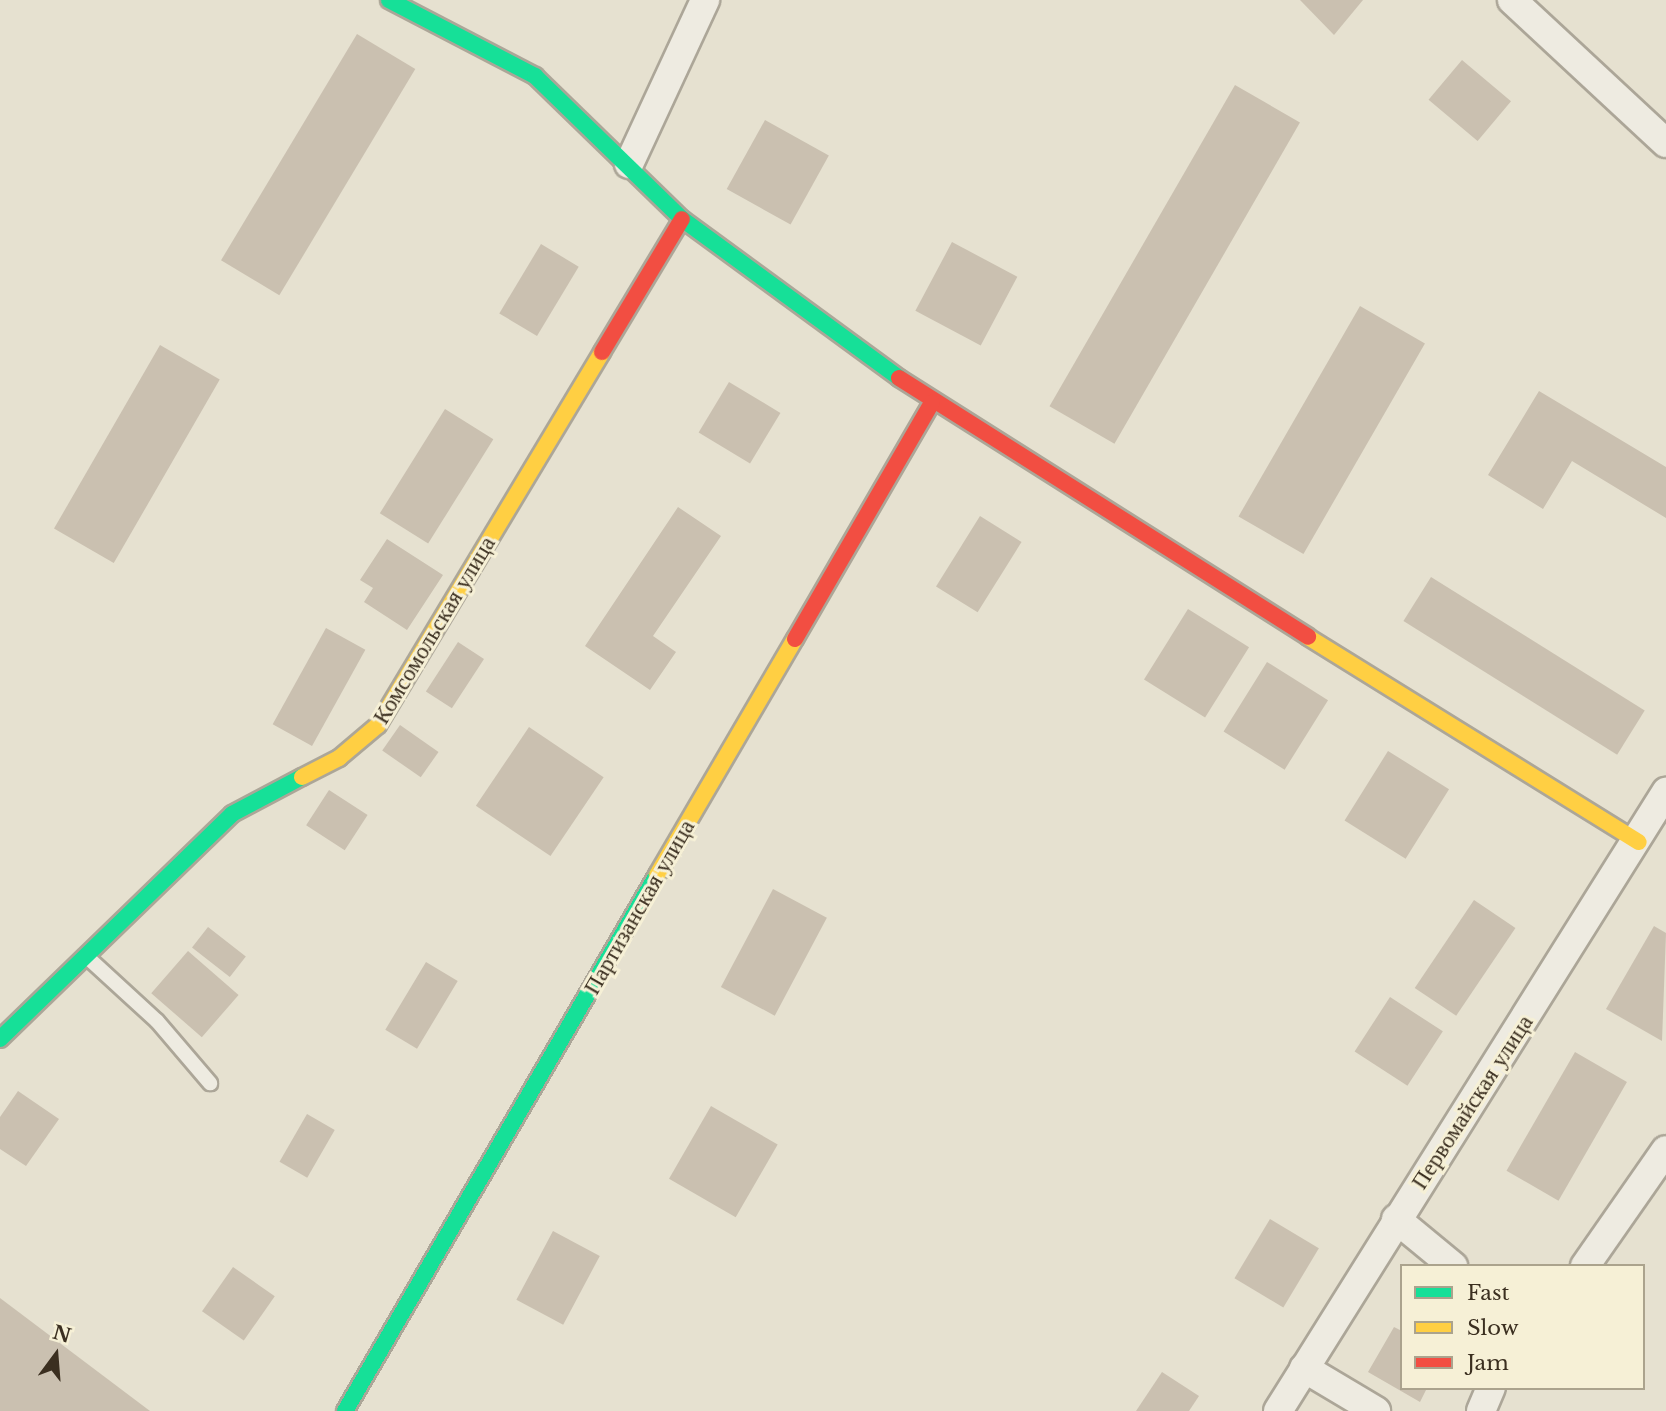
<!DOCTYPE html>
<meta charset="utf-8">
<style>
body{margin:0}
#map{position:relative;width:1666px;height:1411px;overflow:hidden;background:#e6e1d0;font-family:"Libre Baskerville",serif}
div>[style]{position:absolute}
.building>*{inset:0;background:#cac0b0;transform-origin:0 0}
.roads{filter:drop-shadow(2px 0 #aca698) drop-shadow(-2px 0 #aca698) drop-shadow(0 2px #aca698) drop-shadow(0 -2px #aca698)}
.lane>*{height:14px;margin:-7px;padding:0 7px;transform-origin:7px;border-radius:7px;background:#eeebe1}
.street>*{height:28px;margin:-14px;padding:0 14px;transform-origin:14px;border-radius:14px;background:#eeebe1}
.fast>*{height:16px;margin:-8px;padding:0 8px;transform-origin:8px;border-radius:8px;background:#16e098}
.slow>*{height:16px;margin:-8px;padding:0 8px;transform-origin:8px;border-radius:8px;background:#ffcf43}
.jam>*{height:16px;margin:-8px;padding:0 8px;transform-origin:8px;border-radius:8px;background:#f24e42}
span{translate:-50% -50%;white-space:nowrap;text-align:center;line-height:1.15;-webkit-text-stroke:6px #f6f0d6;paint-order:stroke}
.street-label{font-size:23px;color:#3b2f20}
.legend{position:absolute;left:1400px;top:1264px;width:245px;height:126px;box-sizing:border-box;background:#f6f0d6;border:2px solid #aba38d;margin:0;padding:9px 12px;list-style:none;font-size:21px;color:#3b2f20}
.legend li{display:flex;align-items:center;gap:14px;height:35px}
.legend b{width:35px;border:2px solid #aba38d}
.north{position:absolute;left:21px;top:1320px;width:70px;height:70px;-webkit-text-stroke:5px #f6f0d6;paint-order:stroke;rotate:16deg;font-size:19px;font-weight:700;line-height:28px;text-align:center;color:#3b2f20}
.north::after{content:'';display:block;margin:auto;width:24px;height:32px;background:#3b2f20;clip-path:polygon(50% 0,100% 100%,50% 72%,0 100%)}
</style>
<div id="map">
<div class="building">
<div style="clip-path:polygon(1300px 0,1363px 0,1334px 35px)"></div>
<div style="left:357px;top:34px;width:68px;height:264px;rotate:31deg"></div>
<div style="left:1462px;top:60px;width:64px;height:52px;rotate:40deg"></div>
<div style="left:1235px;top:85px;width:75px;height:371px;rotate:30deg"></div>
<div style="left:765px;top:120px;width:73px;height:79px;rotate:29deg"></div>
<div style="left:952px;top:242px;width:74px;height:78px;rotate:28deg"></div>
<div style="left:541px;top:244px;width:44px;height:81px;rotate:31deg"></div>
<div style="left:1360px;top:306px;width:75px;height:243px;rotate:30deg"></div>
<div style="left:160px;top:345px;width:69px;height:212px;rotate:30deg"></div>
<div style="left:729px;top:382px;width:60px;height:59px;rotate:31deg"></div>
<div style="clip-path:polygon(1539px 391px,1666px 467px,1666px 518px,1572px 461px,1543px 509px,1488px 475px)"></div>
<div style="left:445px;top:409px;width:57px;height:123px;rotate:32deg"></div>
<div style="clip-path:polygon(678px 507px,721px 536px,653px 636px,676px 652px,650px 690px,585px 646px)"></div>
<div style="left:980px;top:516px;width:49px;height:83px;rotate:32deg"></div>
<div style="clip-path:polygon(387px 539px,443px 575px,407px 630px,364px 602px,373px 588px,360px 580px)"></div>
<div style="left:1431px;top:577px;width:252px;height:52px;rotate:32deg"></div>
<div style="left:1188px;top:609px;width:72px;height:83px;rotate:32deg"></div>
<div style="left:326px;top:628px;width:45px;height:110px;rotate:29deg"></div>
<div style="left:458px;top:642px;width:31px;height:59px;rotate:33deg"></div>
<div style="left:1267px;top:662px;width:72px;height:82px;rotate:32deg"></div>
<div style="left:400px;top:725px;width:47px;height:31px;rotate:35deg"></div>
<div style="left:529px;top:727px;width:90px;height:95px;rotate:34deg"></div>
<div style="left:1388px;top:751px;width:72px;height:82px;rotate:32deg"></div>
<div style="left:329px;top:790px;width:46px;height:42px;rotate:33deg"></div>
<div style="left:773px;top:889px;width:61px;height:111px;rotate:28deg"></div>
<div style="left:1474px;top:900px;width:50px;height:106px;rotate:34deg"></div>
<div style="clip-path:polygon(1654px 926px,1666px 933px,1662px 1041px,1606px 1009px)"></div>
<div style="left:208px;top:927px;width:48px;height:26px;rotate:38deg"></div>
<div style="left:188px;top:951px;width:67px;height:56px;rotate:41deg"></div>
<div style="left:426px;top:962px;width:37px;height:79px;rotate:31deg"></div>
<div style="left:1390px;top:997px;width:63px;height:65px;rotate:33deg"></div>
<div style="left:1575px;top:1052px;width:60px;height:137px;rotate:30deg"></div>
<div style="clip-path:polygon(18px 1091px,59px 1119px,26px 1166px,0 1149px,0 1117px)"></div>
<div style="left:711px;top:1106px;width:77px;height:84px;rotate:30deg"></div>
<div style="left:307px;top:1114px;width:32px;height:55px;rotate:30deg"></div>
<div style="left:1270px;top:1219px;width:57px;height:69px;rotate:31deg"></div>
<div style="left:553px;top:1231px;width:53px;height:78px;rotate:28deg"></div>
<div style="left:233px;top:1267px;width:51px;height:54px;rotate:35deg"></div>
<div style="clip-path:polygon(0 1298px,150px 1411px,0 1411px)"></div>
<div style="clip-path:polygon(1394px 1327px,1402px 1331px,1402px 1388px,1427px 1388px,1420px 1402px,1368px 1372px)"></div>
<div style="clip-path:polygon(1162px 1372px,1199px 1396px,1189px 1411px,1136px 1411px)"></div>
</div>
<div class="roads">
<div class="lane">
<div style="left:86px;top:956px;width:96px;rotate:42.5deg"></div>
<div style="left:157px;top:1021px;width:82px;rotate:49.5deg"></div>
</div>
<div class="street">
<div style="left:1512px;top:0;width:210px;rotate:42.9deg"></div>
<div style="left:629px;top:164px;width:181px;rotate:-65.1deg"></div>
<div style="left:1396px;top:1219px;width:74px;rotate:39.5deg"></div>
<div style="left:1585px;top:1266px;width:141px;rotate:-55.1deg"></div>
<div style="left:1304px;top:1368px;width:84px;rotate:30.8deg"></div>
<div style="left:1278px;top:1411px;width:731px;rotate:-57.92deg"></div>
<div style="left:1481px;top:1411px;width:25px;rotate:-67deg"></div>
</div>
<div class="fast">
<div style="left:389px;top:0;width:165px;rotate:27.5deg"></div>
<div style="left:535px;top:76px;width:205px;rotate:44.2deg"></div>
<div style="left:682px;top:219px;width:269px;rotate:36.2deg"></div>
<div style="left:0;top:1039px;width:323px;rotate:-44.1deg"></div>
<div style="left:232px;top:814px;width:79px;rotate:-27.9deg"></div>
<div style="left:345px;top:1411px;width:620px;rotate:-59.8deg"></div>
</div>
<div class="slow">
<div style="left:1308px;top:637px;width:389px;rotate:31.8deg"></div>
<div style="left:302px;top:777px;width:42px;rotate:-27.2deg"></div>
<div style="left:339px;top:758px;width:51px;rotate:-40.2deg"></div>
<div style="left:378px;top:725px;width:435px;rotate:-59deg"></div>
<div style="left:657px;top:875px;width:273px;rotate:-59.7deg"></div>
</div>
<div class="jam">
<div style="left:602px;top:352px;width:155px;rotate:-59deg"></div>
<div style="left:899px;top:378px;width:484px;rotate:32.3deg"></div>
<div style="left:795px;top:639px;width:273px;rotate:-59.9deg"></div>
</div>
</div>
<div class="street-label">
<span style="left:434px;top:630px;rotate:-59deg">Комсомольская улица</span>
<span style="left:639px;top:907px;rotate:-60deg">Партизанская улица</span>
<span style="left:1472px;top:1102px;rotate:-57deg">Первомайская улица</span>
</div>
<ul class="legend">
<li><b style="height:9px;background:#16e098"></b>Fast</li>
<li><b style="height:9px;background:#ffcf43"></b>Slow</li>
<li><b style="height:9px;background:#f24e42"></b>Jam</li>
</ul>
<div class="north">N</div>
</div>
